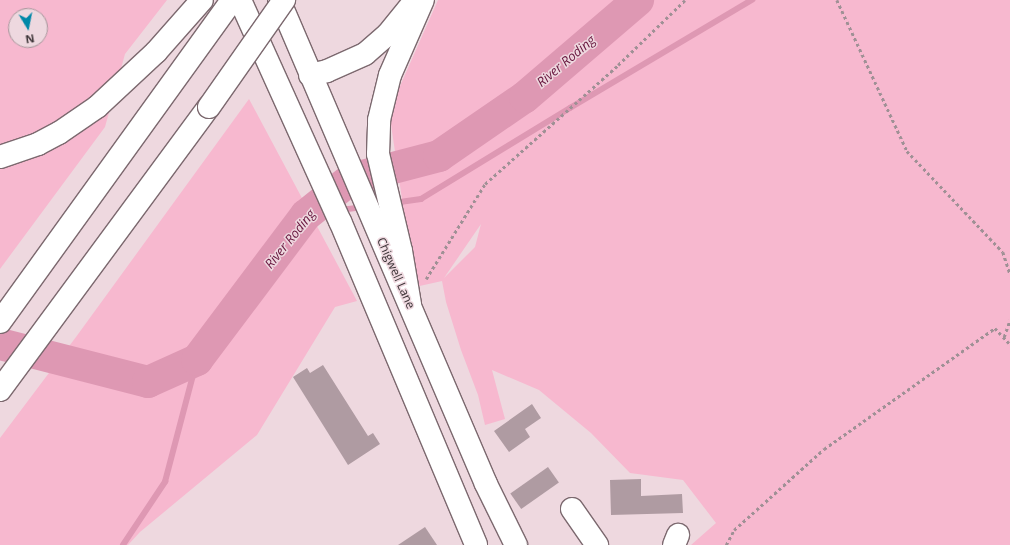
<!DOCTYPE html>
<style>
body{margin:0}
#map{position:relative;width:1010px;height:545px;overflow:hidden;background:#eed8df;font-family:"Open Sans",sans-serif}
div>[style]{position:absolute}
.green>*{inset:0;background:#f7b8cf}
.stream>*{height:5.5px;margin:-2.75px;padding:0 2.75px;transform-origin:2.75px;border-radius:2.75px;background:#de98b3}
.river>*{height:32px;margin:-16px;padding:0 16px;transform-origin:16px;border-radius:16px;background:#de98b3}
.building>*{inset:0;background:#af9ba2;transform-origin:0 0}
.path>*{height:2.5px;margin-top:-1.25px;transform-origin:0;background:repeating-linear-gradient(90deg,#9f9095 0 3px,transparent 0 6px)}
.roads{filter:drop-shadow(1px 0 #7c696f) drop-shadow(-1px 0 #7c696f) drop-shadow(0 1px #7c696f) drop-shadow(0 -1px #7c696f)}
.minor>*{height:22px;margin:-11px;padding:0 11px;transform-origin:11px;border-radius:11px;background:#fff}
.major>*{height:22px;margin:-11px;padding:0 11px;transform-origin:11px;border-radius:11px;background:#fff}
.highway>*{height:22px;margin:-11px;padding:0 11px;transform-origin:11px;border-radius:11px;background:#fff}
.bridges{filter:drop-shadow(1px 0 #7c696f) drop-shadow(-1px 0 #7c696f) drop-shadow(0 1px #7c696f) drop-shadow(0 -1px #7c696f)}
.highway-bridge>*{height:22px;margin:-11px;padding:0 11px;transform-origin:11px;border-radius:11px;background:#fff}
span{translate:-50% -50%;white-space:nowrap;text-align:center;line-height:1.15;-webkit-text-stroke:3px #eed8df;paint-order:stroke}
.street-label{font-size:12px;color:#3a3235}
.water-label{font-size:13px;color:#67163e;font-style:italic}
.north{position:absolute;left:8px;top:8px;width:40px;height:40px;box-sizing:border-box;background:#eed8df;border:1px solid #a6969b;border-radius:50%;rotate:170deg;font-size:11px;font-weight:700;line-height:16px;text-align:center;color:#3a3235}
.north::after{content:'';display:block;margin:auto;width:14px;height:18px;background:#0088a8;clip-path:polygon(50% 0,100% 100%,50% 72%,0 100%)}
</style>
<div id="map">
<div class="green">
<div style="clip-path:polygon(evenodd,0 0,167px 0,125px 54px,105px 127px,0 269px,0 0,16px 16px,40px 16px,40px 40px,16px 40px,16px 16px)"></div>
<div style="clip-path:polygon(evenodd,438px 0,1010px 0,1010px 545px,691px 545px,716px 523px,683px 480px,630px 473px,591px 433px,539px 390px,492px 370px,505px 419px,485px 425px,478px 395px,461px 350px,446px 302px,442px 281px,415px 287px,389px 111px,438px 0,481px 224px,475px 247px,444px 278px,481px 224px)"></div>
<div style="clip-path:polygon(249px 99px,357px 301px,335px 307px,257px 435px,140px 532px,128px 545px,0 545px,0 438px,76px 337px)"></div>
</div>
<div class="stream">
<div style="left:393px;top:203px;width:28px;rotate:-8deg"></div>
<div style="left:421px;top:199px;width:175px;rotate:-31.4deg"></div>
<div style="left:570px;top:108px;width:212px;rotate:-30.7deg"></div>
<div style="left:340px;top:210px;width:23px;rotate:-7deg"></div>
<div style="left:306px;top:215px;width:25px;rotate:-7deg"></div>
<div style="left:123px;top:545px;width:76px;rotate:-56.3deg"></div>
<div style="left:165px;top:482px;width:126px;rotate:-75.3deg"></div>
</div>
<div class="river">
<div style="left:0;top:344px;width:153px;rotate:14.4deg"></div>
<div style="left:148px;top:382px;width:54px;rotate:-24.2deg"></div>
<div style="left:197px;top:360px;width:181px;rotate:-53.1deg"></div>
<div style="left:306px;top:215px;width:58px;rotate:-38.7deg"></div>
<div style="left:351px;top:179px;width:91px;rotate:-14.6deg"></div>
<div style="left:439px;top:156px;width:104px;rotate:-34.5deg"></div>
<div style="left:525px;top:97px;width:149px;rotate:-40.6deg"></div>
</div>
<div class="building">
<div style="clip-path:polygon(323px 365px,368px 436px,373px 433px,380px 444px,348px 465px,293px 377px,307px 368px,310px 373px)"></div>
<div style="clip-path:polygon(532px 404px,541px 418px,525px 429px,530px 437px,509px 452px,494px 431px)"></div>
<div style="left:548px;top:467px;width:19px;height:46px;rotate:55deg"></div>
<div style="clip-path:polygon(641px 479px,641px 496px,682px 494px,683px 513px,611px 515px,610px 480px)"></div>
<div style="clip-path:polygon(425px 527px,437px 545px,398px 545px)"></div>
</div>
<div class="path">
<div style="left:837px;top:0;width:166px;rotate:65.1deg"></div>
<div style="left:907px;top:151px;width:139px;rotate:46.5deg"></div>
<div style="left:1003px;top:252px;width:23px;rotate:72deg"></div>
<div style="left:426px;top:279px;width:112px;rotate:-58.2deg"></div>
<div style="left:485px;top:184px;width:178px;rotate:-41.8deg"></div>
<div style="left:618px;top:65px;width:93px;rotate:-44.1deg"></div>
<div style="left:1004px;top:337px;width:18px;rotate:-71deg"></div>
<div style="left:726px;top:545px;width:17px;rotate:-62deg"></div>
<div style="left:734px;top:530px;width:121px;rotate:-42deg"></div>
<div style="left:824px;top:449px;width:209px;rotate:-35.3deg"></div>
<div style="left:995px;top:328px;width:22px;rotate:47deg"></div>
</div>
<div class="roads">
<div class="minor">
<div style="left:572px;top:509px;width:44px;rotate:55.2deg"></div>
<div style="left:674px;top:545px;width:11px;rotate:-68deg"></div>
</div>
<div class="major">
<div style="left:240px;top:0;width:243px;rotate:65.7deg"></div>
<div style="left:340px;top:221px;width:351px;rotate:67.2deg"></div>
<div style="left:279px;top:0;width:526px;rotate:66.84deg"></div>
<div style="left:486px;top:484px;width:68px;rotate:63.8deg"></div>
</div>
<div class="highway">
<div style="left:310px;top:75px;width:17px;rotate:-13deg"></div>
<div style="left:327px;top:71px;width:42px;rotate:-24.1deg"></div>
<div style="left:365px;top:54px;width:30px;rotate:-41deg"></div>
<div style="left:388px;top:34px;width:38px;rotate:-51deg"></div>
<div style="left:0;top:157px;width:40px;rotate:-18.9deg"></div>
<div style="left:38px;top:144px;width:24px;rotate:-28deg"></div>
<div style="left:59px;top:133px;width:46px;rotate:-34.4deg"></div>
<div style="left:97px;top:107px;width:81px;rotate:-43deg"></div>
<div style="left:156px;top:52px;width:69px;rotate:-48.5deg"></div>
<div style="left:410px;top:304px;width:54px;rotate:-99.6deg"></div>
<div style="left:401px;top:251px;width:100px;rotate:-103.3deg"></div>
<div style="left:378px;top:154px;width:34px;rotate:-88deg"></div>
<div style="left:379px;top:120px;width:46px;rotate:-76.3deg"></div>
<div style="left:390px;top:75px;width:82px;rotate:-66.3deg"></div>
<div style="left:0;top:322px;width:397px;rotate:-54.2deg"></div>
<div style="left:0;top:390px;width:352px;rotate:-53.6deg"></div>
</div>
</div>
<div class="bridges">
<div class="highway-bridge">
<div style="left:209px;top:107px;width:131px;rotate:-55deg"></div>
</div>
</div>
<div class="street-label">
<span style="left:396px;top:273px;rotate:66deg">Chigwell Lane</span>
</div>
<div class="water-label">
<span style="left:566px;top:61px;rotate:-40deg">River Roding</span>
<span style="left:290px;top:239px;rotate:-51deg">River Roding</span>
</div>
<div class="north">N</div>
</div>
